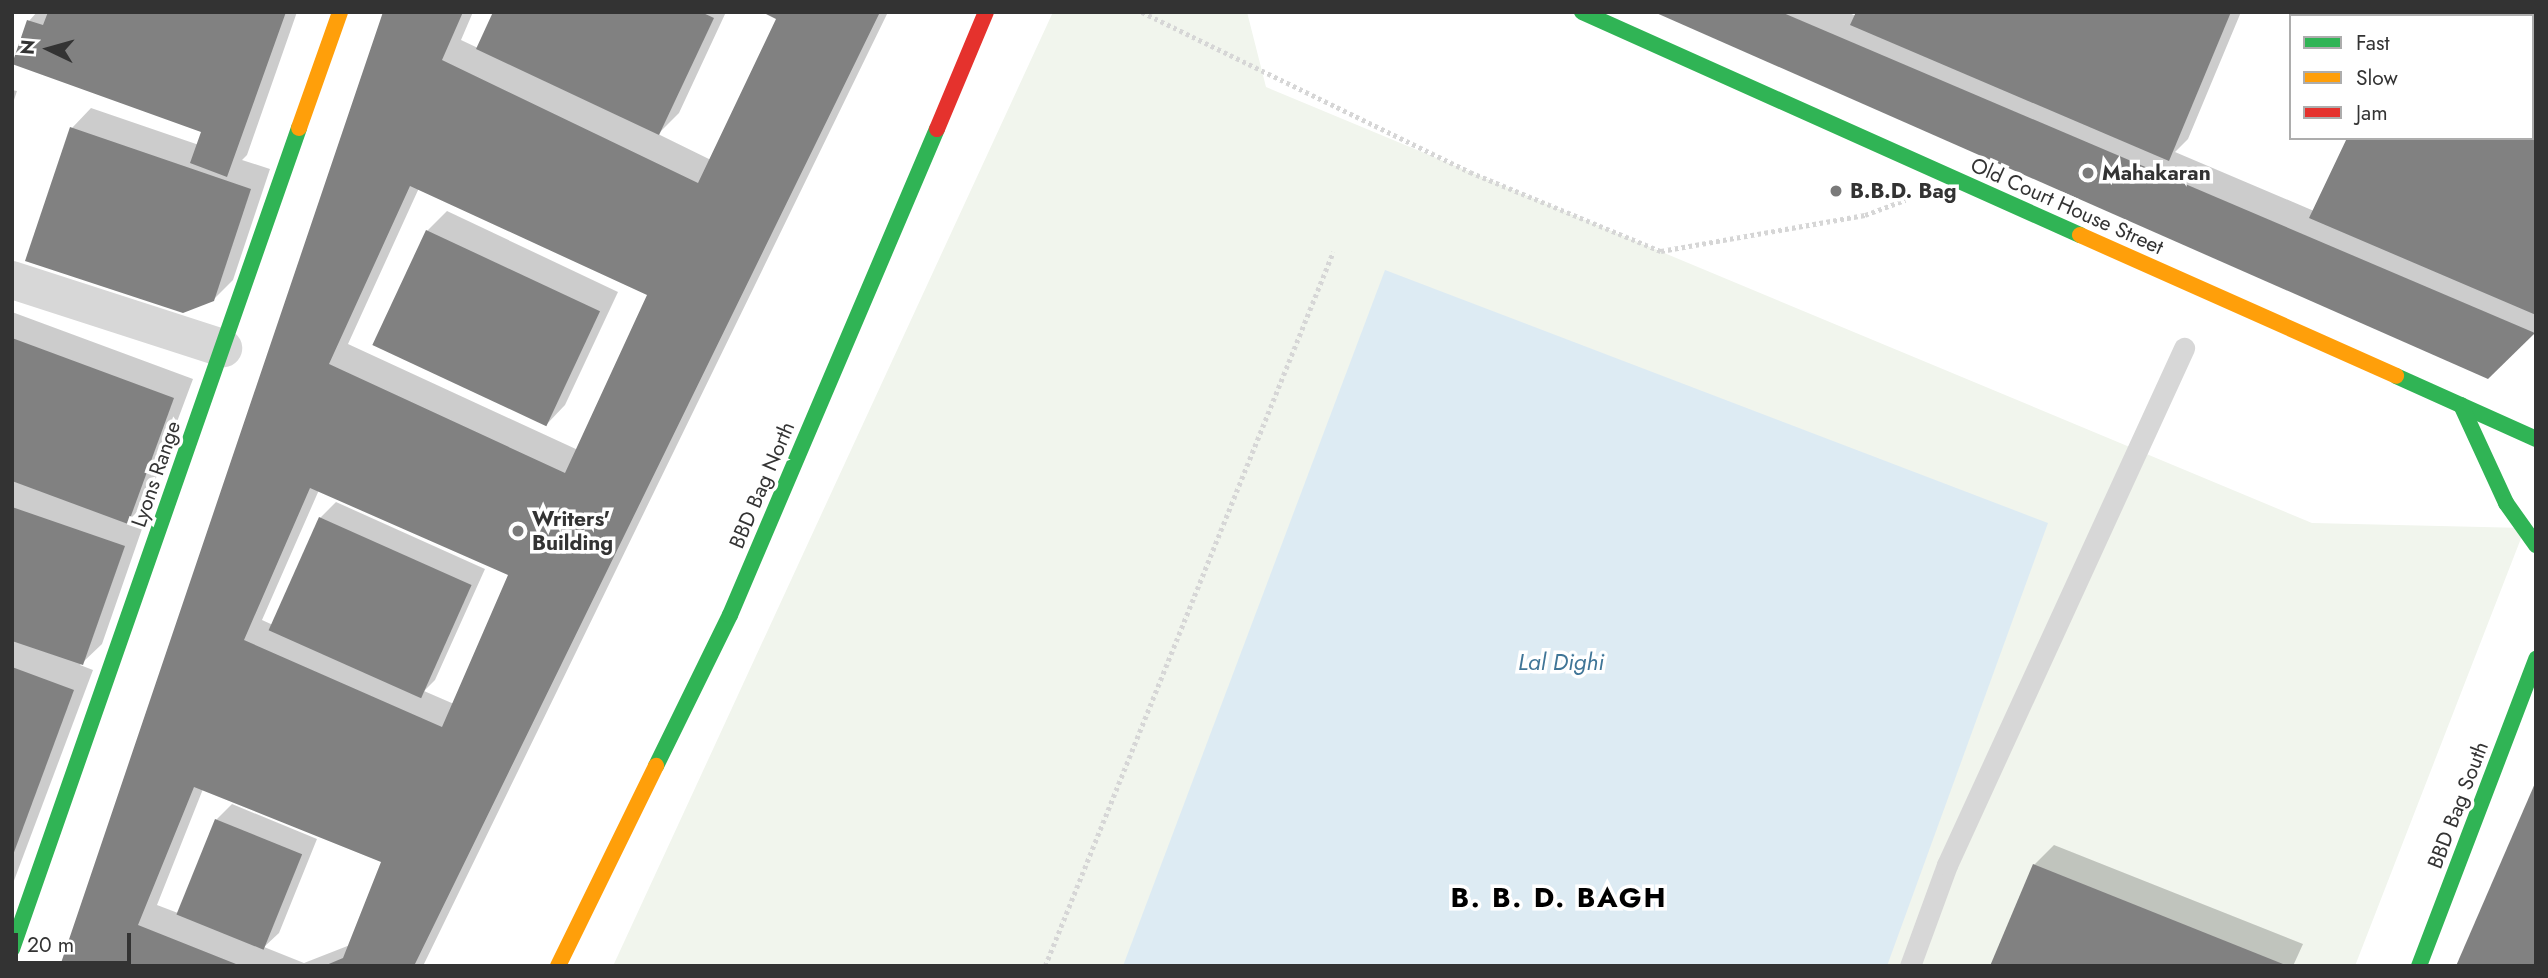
<!DOCTYPE html>
<style>
body{margin:0}
#map{position:relative;width:2548px;height:978px;overflow:hidden;background:#fff;font-family:Jost,sans-serif}
div>[style]{position:absolute}
.green>*{inset:0;background:#f1f5ed}
.water>*{inset:0;background:#ddebf3}
.shadow>*{inset:0;background:#0003}
.building>*{inset:0;background:#818181;transform-origin:0 0}
.path>*{height:4.5px;margin-top:-2.25px;transform-origin:0;background:repeating-linear-gradient(90deg,#d6d6d6 0 3.5px,transparent 0 7px)}
.lane>*{height:21px;margin:-10.5px;padding:0 10.5px;transform-origin:10.5px;border-radius:10.5px;background:#d7d7d7}
.street>*{height:38px;margin:-19px;padding:0 19px;transform-origin:19px;border-radius:19px;background:#d7d7d7}
.fast>*{height:16px;margin:-8px;padding:0 8px;transform-origin:8px;border-radius:8px;background:#30b455}
.slow>*{height:16px;margin:-8px;padding:0 8px;transform-origin:8px;border-radius:8px;background:#ff9f0a}
.jam>*{height:16px;margin:-8px;padding:0 8px;transform-origin:8px;border-radius:8px;background:#e5322d}
.dots>*{width:19px;height:19px;translate:-50% -50%;box-sizing:border-box;border:4px solid #fff;border-radius:50%}
span{translate:-50% -50%;white-space:nowrap;text-align:center;line-height:1.15;-webkit-text-stroke:7px #fff;paint-order:stroke}
.poi-label{font-size:21px;color:#333;font-weight:700}
.left{translate:0 -50%;text-align:left}
.street-label{font-size:21px;color:#333}
.water-label{font-size:23px;color:#3f7597;font-style:italic}
.district-label{font-size:28px;color:#000;font-weight:700;letter-spacing:2px}
.frame{position:absolute;inset:0;border:14px solid #333;pointer-events:none}
.legend{position:absolute;left:2289px;top:14px;width:245px;height:126px;box-sizing:border-box;background:#fff;border:2px solid #adadad;margin:0;padding:9px 12px;list-style:none;font-size:21px;color:#333}
.legend li{display:flex;align-items:center;gap:14px;height:35px}
.legend b{width:35px;border:2px solid #adadad}
.north{position:absolute;left:14px;top:14px;width:70px;height:70px;-webkit-text-stroke:5px #fff;paint-order:stroke;rotate:275deg;font-size:19px;font-weight:700;line-height:28px;text-align:center;color:#333}
.north::after{content:'';display:block;margin:auto;width:24px;height:32px;background:#333;clip-path:polygon(50% 0,100% 100%,50% 72%,0 100%)}
.scale{position:absolute;left:14px;top:933px;width:117px;height:32px;box-sizing:border-box;border:4px solid #333;border-top:0;padding-left:9px;font-size:21px;line-height:24px;white-space:nowrap;color:#333;-webkit-text-stroke:5px #fff;paint-order:stroke}
</style>
<div id="map">
<div class="green">
<div style="clip-path:polygon(1053px 12px,1247px 12px,1266px 87px,2312px 523px,2525px 528px,2355px 966px,613px 966px)"></div>
</div>
<div class="water">
<div style="clip-path:polygon(1385px 270px,2048px 523px,1887px 966px,1123px 966px)"></div>
</div>
<div class="shadow">
<div style="clip-path:polygon(37px 12px,297px 12px,247px 155px,242px 160px,270px 169px,233px 280px,213px 300px,72px 128px,91px 108px,199px 145px,204px 131px,29px 21px)"></div>
<div style="clip-path:polygon(evenodd,385px 12px,473px 12px,461px 40px,478px 48px,495px 12px,726px 12px,679px 113px,658px 134px,711px 160px,778px 18px,766px 12px,888px 12px,423px 966px,62px 966px,385px 12px,419px 188px,649px 294px,578px 450px,348px 344px,419px 188px,385px 12px,319px 490px,510px 574px,454px 704px,424px 691px,435px 680px,485px 569px,336px 502px,320px 518px,273px 625px,262px 620px,319px 490px,385px 12px,203px 789px,384px 861px,350px 945px,304px 963px,264px 947px,279px 933px,317px 839px,232px 804px,216px 820px,178px 913px,157px 905px,203px 789px)"></div>
<div style="clip-path:polygon(1658px 12px,1847px 12px,1856px 16px,1858px 12px,2241px 12px,2188px 139px,2175px 152px,2314px 211px,2532px 138px,2536px 12px,2536px 330px,2488px 377px)"></div>
<div style="clip-path:polygon(12px 90px,17px 91px,12px 106px)"></div>
<div style="clip-path:polygon(447px 211px,618px 292px,565px 405px,546px 425px,427px 231px)"></div>
<div style="clip-path:polygon(12px 312px,193px 379px,147px 502px,128px 521px,143px 526px,102px 644px,80px 665px,93px 670px,12px 886px)"></div>
<div style="clip-path:polygon(2054px 845px,2303px 944px,2293px 966px,1992px 966px,2034px 865px)"></div>
</div>
<div class="building">
<div style="clip-path:polygon(48px 12px,286px 12px,227px 177px,190px 163px,201px 132px,12px 64px,27px 20px,43px 25px)"></div>
<div style="clip-path:polygon(evenodd,383px 12px,463px 12px,442px 60px,698px 183px,776px 19px,762px 12px,880px 12px,414px 966px,324px 966px,343px 958px,381px 862px,194px 787px,138px 925px,241px 966px,60px 966px,383px 12px,410px 186px,647px 295px,565px 473px,329px 364px,410px 186px,383px 12px,310px 488px,508px 575px,442px 727px,244px 640px,310px 488px)"></div>
<div style="clip-path:polygon(493px 12px,701px 12px,714px 18px,659px 135px,476px 49px)"></div>
<div style="clip-path:polygon(1654px 12px,1781px 12px,2535px 333px,2488px 379px)"></div>
<div style="clip-path:polygon(1856px 12px,2231px 12px,2169px 161px,1850px 25px)"></div>
<div style="clip-path:polygon(2408px 12px,2536px 12px,2536px 315px,2309px 218px,2347px 138px,2532px 138px,2532px 16px,2406px 16px)"></div>
<div style="clip-path:polygon(70px 127px,251px 189px,214px 301px,183px 313px,25px 261px)"></div>
<div style="left:426px;top:230px;width:192px;height:127px;rotate:25deg"></div>
<div style="clip-path:polygon(12px 338px,174px 398px,128px 524px,12px 481px)"></div>
<div style="clip-path:polygon(12px 507px,125px 546px,83px 665px,12px 641px)"></div>
<div style="left:319px;top:517px;width:167px;height:124px;rotate:24deg"></div>
<div style="clip-path:polygon(12px 667px,74px 690px,13px 855px,12px 855px)"></div>
<div style="clip-path:polygon(2536px 781px,2536px 966px,2456px 966px)"></div>
<div style="left:215px;top:819px;width:94px;height:103px;rotate:22deg"></div>
<div style="clip-path:polygon(2033px 864px,2288px 966px,1990px 966px)"></div>
</div>
<div class="path">
<div style="left:1142px;top:12px;width:365px;rotate:26deg"></div>
<div style="left:1470px;top:172px;width:207px;rotate:22.5deg"></div>
<div style="left:1661px;top:251px;width:207px;rotate:-10deg"></div>
<div style="left:1865px;top:215px;width:43px;rotate:-20.6deg"></div>
<div style="left:1045px;top:966px;width:770px;rotate:-68.03deg"></div>
</div>
<div class="lane">
<div style="left:1910px;top:966px;width:108px;rotate:-69.9deg"></div>
<div style="left:1947px;top:865px;width:569px;rotate:-65.37deg"></div>
</div>
<div class="street">
<div style="left:12px;top:280px;width:222px;rotate:17.9deg"></div>
</div>
<div class="fast">
<div style="left:1582px;top:12px;width:546px;rotate:24.12deg"></div>
<div style="left:2396px;top:376px;width:154px;rotate:24.2deg"></div>
<div style="left:2461px;top:405px;width:108px;rotate:65.3deg"></div>
<div style="left:2506px;top:503px;width:52px;rotate:54.5deg"></div>
<div style="left:656px;top:766px;width:168px;rotate:-63.9deg"></div>
<div style="left:730px;top:615px;width:528px;rotate:-66.93deg"></div>
<div style="left:12px;top:949px;width:870px;rotate:-70.73deg"></div>
<div style="left:2419px;top:966px;width:329px;rotate:-69.1deg"></div>
</div>
<div class="slow">
<div style="left:299px;top:128px;width:123px;rotate:-70.5deg"></div>
<div style="left:2080px;top:235px;width:346px;rotate:24deg"></div>
<div style="left:558px;top:966px;width:223px;rotate:-63.9deg"></div>
</div>
<div class="jam">
<div style="left:937px;top:129px;width:127px;rotate:-67.3deg"></div>
</div>
<div class="dots">
<div style="left:2088px;top:173px;background:#7a7a7a"></div>
<div style="left:1836px;top:191px;background:#7a7a7a"></div>
<div style="left:518px;top:531px;background:#7a7a7a"></div>
</div>
<div class="poi-label">
<span class="left" style="left:2102px;top:173px">Mahakaran</span>
<span class="left" style="left:1850px;top:191px">B.B.D. Bag</span>
<span class="left" style="left:532px;top:531px">Writers'<br>Building</span>
</div>
<div class="street-label">
<span style="left:2067px;top:206px;rotate:24deg">Old Court House Street</span>
<span style="left:156px;top:474px;rotate:-71deg">Lyons Range</span>
<span style="left:762px;top:485px;rotate:-67deg">BBD Bag North</span>
<span style="left:2458px;top:805px;rotate:-69deg">BBD Bag South</span>
</div>
<div class="water-label">
<span style="left:1561px;top:662px">Lal Dighi</span>
</div>
<div class="district-label">
<span style="left:1559px;top:898px">B. B. D. BAGH</span>
</div>
<div class="frame"></div>
<ul class="legend">
<li><b style="height:9px;background:#30b455"></b>Fast</li>
<li><b style="height:9px;background:#ff9f0a"></b>Slow</li>
<li><b style="height:9px;background:#e5322d"></b>Jam</li>
</ul>
<div class="north">N</div>
<div class="scale">20 m</div>
</div>
